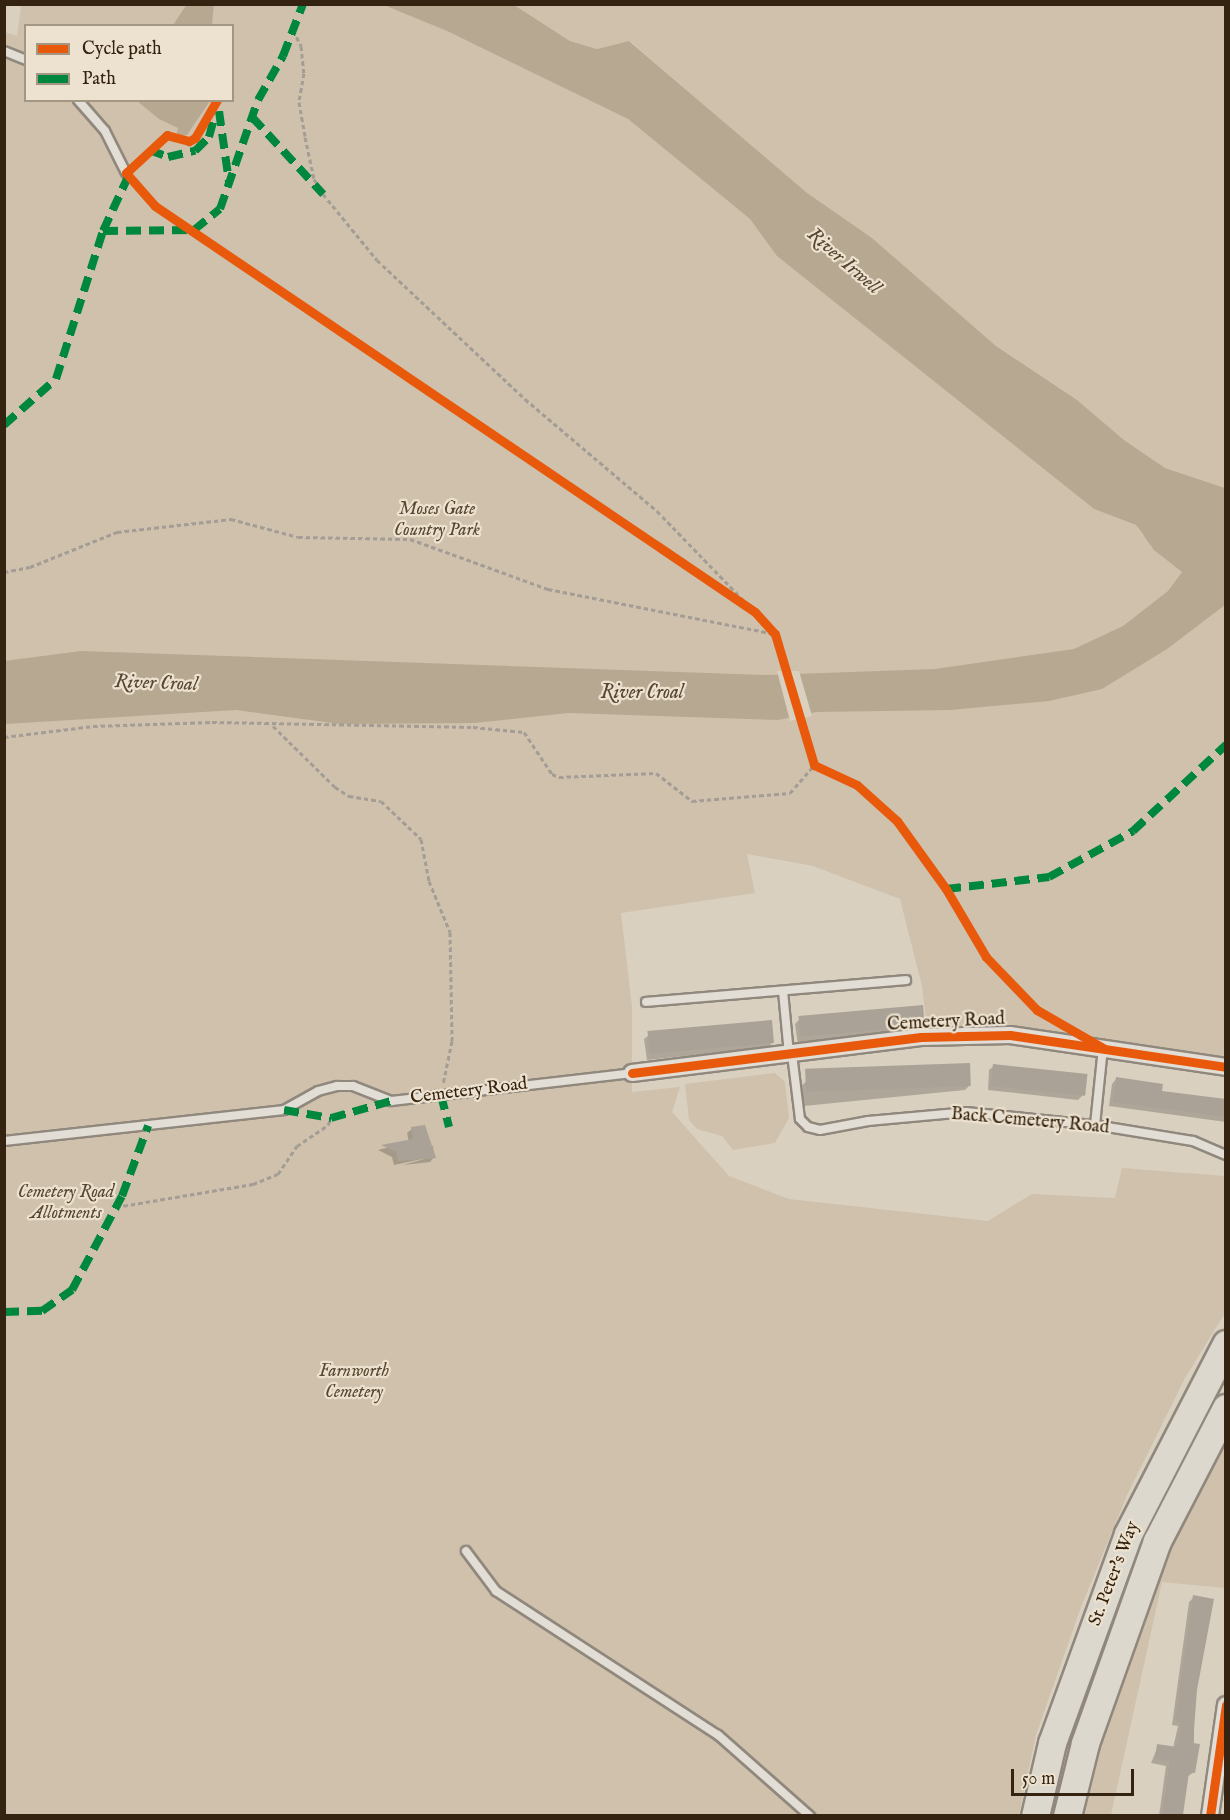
<!DOCTYPE html>
<style>
body{margin:0}
#map{position:relative;width:1230px;height:1820px;overflow:hidden;background:#dad0c0;font-family:"IM FELL English",serif}
div>[style]{position:absolute}
.green>*{inset:0;background:#cfc1ab}
.water>*{inset:0;background:#b7a891}
.pier>*{inset:0;background:#dad0c0}
.shadow>*{inset:0;background:#0003}
.building>*{inset:0;background:#aaa296;transform-origin:0 0}
.path>*{height:3px;margin-top:-1.5px;transform-origin:0;background:repeating-linear-gradient(90deg,#a39d95 0 4.5px,transparent 0 7.5px)}
.roads{filter:drop-shadow(2px 0 #90887d) drop-shadow(-2px 0 #90887d) drop-shadow(0 2px #90887d) drop-shadow(0 -2px #90887d)}
.service>*{height:8px;margin:-4px;padding:0 4px;transform-origin:4px;border-radius:4px;background:#e2ddd5}
.minor>*{height:16px;margin:-8px;padding:0 8px;transform-origin:8px;border-radius:8px;background:#e2ddd5}
.trunk>*{height:27px;margin:-13.5px;padding:0 13.5px;transform-origin:13.5px;border-radius:13.5px;background:#ddd8ce}
.quiet>*{height:8px;margin-top:-4px;transform-origin:0;background:repeating-linear-gradient(90deg,#00873e 0 15px,transparent 0 23px)}
.cycleway>*{height:9px;margin:-4.5px;padding:0 4.5px;transform-origin:4.5px;border-radius:4.5px;background:#e8590c}
span{translate:-50% -50%;white-space:nowrap;text-align:center;line-height:1.15;-webkit-text-stroke:4.5px #ede2cf;paint-order:stroke}
.park-label{font-size:18px;color:#584832;font-style:italic}
.street-label{font-size:18px;color:#342310}
.water-label{font-size:20px;color:#574631;font-style:italic}
.frame{position:absolute;inset:0;border:6px solid #342310;pointer-events:none}
.legend{position:absolute;left:24px;top:24px;width:210px;height:78px;box-sizing:border-box;background:#ede2cf;border:2px solid #a39683;margin:0;padding:8px 10px;list-style:none;font-size:18px;color:#342310}
.legend li{display:flex;align-items:center;gap:12px;height:30px}
.legend b{width:30px;border:2px solid #a39683}
.scale{position:absolute;left:1011px;top:1769px;width:123px;height:27px;box-sizing:border-box;border:3px solid #342310;border-top:0;padding-left:8px;font-size:18px;line-height:21px;white-space:nowrap;color:#342310;-webkit-text-stroke:4px #ede2cf;paint-order:stroke}
</style>
<div id="map">
<div class="green">
<div style="clip-path:polygon(384px 4px,447px 31px,628px 119px,750px 219px,780px 258px,1094px 509px,1136px 525px,1142px 535px,1225px 576px,1225px 1057px,1019px 1029px,927px 1028px,922px 986px,900px 899px,813px 866px,747px 854px,755px 893px,621px 913px,632px 1007px,632px 1092px,680px 1087px,672px 1112px,729px 1176px,789px 1199px,988px 1221px,1032px 1194px,1115px 1198px,1122px 1168px,1225px 1176px,1225px 1313px,1185px 1378px,1127px 1495px,1081px 1607px,1036px 1735px,1019px 1815px,5px 1815px,4px 58px,13px 61px,15px 49px,5px 44px,5px 32px,17px 36px,21px 7px,17px 5px,187px 5px,173px 25px,26px 26px,26px 100px,137px 101px,178px 128px,176px 135px,189px 131px,210px 101px,232px 100px,232px 26px,212px 25px,214px 5px)"></div>
<div style="clip-path:polygon(513px 5px,1225px 5px,1225px 488px,1165px 468px,1124px 440px,1077px 400px,996px 346px,872px 238px,807px 194px,630px 41px,597px 49px,570px 41px)"></div>
<div style="clip-path:polygon(775px 1073px,785px 1082px,789px 1118px,775px 1143px,733px 1150px,722px 1136px,697px 1129px,689px 1120px,685px 1084px)"></div>
<div style="clip-path:polygon(1225px 1422px,1225px 1588px,1162px 1582px,1111px 1815px,1082px 1816px,1095px 1754px,1150px 1582px)"></div>
</div>
<div class="water">
<div style="clip-path:polygon(187px 4px,214px 5px,212px 25px,173px 25px)"></div>
<div style="clip-path:polygon(384px 5px,514px 5px,570px 41px,597px 49px,629px 41px,807px 193px,872px 238px,996px 346px,1077px 400px,1124px 440px,1165px 468px,1225px 488px,1225px 605px,1167px 649px,1102px 689px,1049px 701px,950px 710px,816px 712px,778px 720px,568px 713px,474px 723px,340px 724px,236px 710px,5px 724px,4px 661px,81px 651px,767px 675px,935px 669px,1074px 649px,1123px 626px,1168px 591px,1182px 572px,1154px 550px,1136px 525px,1094px 509px,777px 256px,750px 219px,628px 119px,447px 31px)"></div>
<div style="clip-path:polygon(137px 101px,210px 101px,187px 135px,176px 136px,178px 128px,159px 119px)"></div>
</div>
<div class="pier">
<div style="clip-path:polygon(777px 671px,799px 671px,812px 716px,790px 721px)"></div>
</div>
<div class="shadow">
<div style="clip-path:polygon(800px 1019px,924px 1026px,919px 1030px,798px 1045px,795px 1024px)"></div>
<div style="clip-path:polygon(649px 1035px,773px 1042px,768px 1047px,647px 1060px,644px 1039px)"></div>
<div style="clip-path:polygon(994px 1066px,1083px 1095px,1078px 1100px,988px 1090px,989px 1070px)"></div>
<div style="clip-path:polygon(1116px 1079px,1161px 1093px,1226px 1100px,1226px 1122px,1109px 1106px,1112px 1084px)"></div>
<div style="clip-path:polygon(807px 1081px,969px 1086px,965px 1090px,804px 1106px,802px 1085px)"></div>
<div style="clip-path:polygon(412px 1129px,428px 1147px,433px 1146px,434px 1157px,430px 1162px,403px 1165px,431px 1157px,394px 1165px,392px 1157px,378px 1150px,409px 1142px,407px 1133px)"></div>
<div style="clip-path:polygon(1194px 1597px,1194px 1772px,1187px 1777px,1180px 1816px,1159px 1816px,1166px 1766px,1151px 1763px,1158px 1746px,1173px 1748px,1178px 1726px,1172px 1725px,1189px 1602px)"></div>
</div>
<div class="building">
<div style="left:923px;top:1005px;width:21px;height:125px;rotate:85deg"></div>
<div style="left:772px;top:1020px;width:23px;height:125px;rotate:85deg"></div>
<div style="left:970px;top:1063px;width:23px;height:165px;rotate:88deg"></div>
<div style="left:993px;top:1064px;width:95px;height:22px;rotate:6deg"></div>
<div style="clip-path:polygon(1116px 1077px,1163px 1084px,1162px 1091px,1226px 1099px,1226px 1117px,1113px 1102px)"></div>
<div style="clip-path:polygon(425px 1125px,436px 1158px,398px 1161px,396px 1152px,381px 1145px,413px 1139px,411px 1127px)"></div>
<div style="clip-path:polygon(1193px 1595px,1214px 1599px,1197px 1690px,1193px 1743px,1200px 1744px,1195px 1773px,1189px 1772px,1183px 1815px,1162px 1815px,1170px 1761px,1155px 1759px,1157px 1744px,1177px 1747px,1181px 1722px,1175px 1721px)"></div>
</div>
<div class="path">
<div style="left:293px;top:30px;width:18px;rotate:63deg"></div>
<div style="left:301px;top:46px;width:27px;rotate:84deg"></div>
<div style="left:304px;top:73px;width:29px;rotate:100deg"></div>
<div style="left:299px;top:102px;width:36px;rotate:80deg"></div>
<div style="left:305px;top:137px;width:43px;rotate:77.9deg"></div>
<div style="left:314px;top:179px;width:17px;rotate:59deg"></div>
<div style="left:323px;top:194px;width:85px;rotate:50.7deg"></div>
<div style="left:377px;top:260px;width:203px;rotate:43.2deg"></div>
<div style="left:525px;top:399px;width:173px;rotate:40.3deg"></div>
<div style="left:657px;top:511px;width:141px;rotate:45.9deg"></div>
<div style="left:4px;top:572px;width:26px;rotate:-11deg"></div>
<div style="left:30px;top:567px;width:94px;rotate:-21.9deg"></div>
<div style="left:117px;top:532px;width:115px;rotate:-6.5deg"></div>
<div style="left:231px;top:519px;width:69px;rotate:15deg"></div>
<div style="left:298px;top:537px;width:112px;rotate:1deg"></div>
<div style="left:410px;top:539px;width:147px;rotate:19.9deg"></div>
<div style="left:548px;top:589px;width:231px;rotate:11.2deg"></div>
<div style="left:273px;top:726px;width:87px;rotate:44.5deg"></div>
<div style="left:335px;top:787px;width:17px;rotate:33deg"></div>
<div style="left:349px;top:796px;width:32px;rotate:9deg"></div>
<div style="left:381px;top:801px;width:55px;rotate:43.5deg"></div>
<div style="left:421px;top:839px;width:43px;rotate:79.2deg"></div>
<div style="left:429px;top:881px;width:55px;rotate:67.6deg"></div>
<div style="left:450px;top:932px;width:109px;rotate:88.9deg"></div>
<div style="left:452px;top:1041px;width:44px;rotate:101.8deg"></div>
<div style="left:4px;top:737px;width:90px;rotate:-7deg"></div>
<div style="left:93px;top:726px;width:119px;rotate:-1.9deg"></div>
<div style="left:212px;top:722px;width:261px;rotate:1.1deg"></div>
<div style="left:473px;top:727px;width:51px;rotate:5.6deg"></div>
<div style="left:524px;top:732px;width:50px;rotate:56.3deg"></div>
<div style="left:552px;top:774px;width:8px;rotate:23deg"></div>
<div style="left:559px;top:777px;width:97px;rotate:-2.4deg"></div>
<div style="left:656px;top:773px;width:46px;rotate:37.9deg"></div>
<div style="left:692px;top:801px;width:98px;rotate:-4.7deg"></div>
<div style="left:790px;top:793px;width:37px;rotate:-49deg"></div>
<div style="left:116px;top:1207px;width:139px;rotate:-9.5deg"></div>
<div style="left:253px;top:1184px;width:27px;rotate:-22deg"></div>
<div style="left:278px;top:1174px;width:34px;rotate:-56deg"></div>
<div style="left:297px;top:1146px;width:37px;rotate:-34deg"></div>
<div style="left:328px;top:1125px;width:8px;rotate:-67deg"></div>
</div>
<div class="roads">
<div class="service">
<div style="left:4px;top:51px;width:24px;rotate:22deg"></div>
<div style="left:78px;top:100px;width:41px;rotate:48.9deg"></div>
<div style="left:105px;top:131px;width:47px;rotate:63.4deg"></div>
<div style="left:783px;top:991px;width:63px;rotate:84.6deg"></div>
<div style="left:646px;top:1002px;width:261px;rotate:-4.8deg"></div>
<div style="left:792px;top:1054px;width:65px;rotate:83deg"></div>
<div style="left:800px;top:1119px;width:11px;rotate:45deg"></div>
<div style="left:808px;top:1127px;width:12px;rotate:14deg"></div>
<div style="left:820px;top:1130px;width:49px;rotate:-10.6deg"></div>
<div style="left:868px;top:1121px;width:98px;rotate:-5.2deg"></div>
<div style="left:966px;top:1112px;width:130px;rotate:5.8deg"></div>
<div style="left:1095px;top:1125px;width:99px;rotate:9.3deg"></div>
<div style="left:1193px;top:1141px;width:36px;rotate:23deg"></div>
<div style="left:1095px;top:1125px;width:77px;rotate:-84.1deg"></div>
<div style="left:4px;top:1141px;width:282px;rotate:-6.3deg"></div>
<div style="left:284px;top:1110px;width:39px;rotate:-29deg"></div>
<div style="left:318px;top:1091px;width:20px;rotate:-15deg"></div>
<div style="left:337px;top:1086px;width:16px"></div>
<div style="left:353px;top:1086px;width:41px;rotate:21.5deg"></div>
<div style="left:391px;top:1101px;width:243px;rotate:-6.6deg"></div>
<div style="left:466px;top:1551px;width:50px;rotate:53.1deg"></div>
<div style="left:496px;top:1591px;width:265px;rotate:33deg"></div>
<div style="left:718px;top:1735px;width:123px;rotate:41.4deg"></div>
</div>
<div class="minor">
<div style="left:632px;top:1073px;width:291px;rotate:-7.1deg"></div>
<div style="left:921px;top:1037px;width:89px;rotate:-1.3deg"></div>
<div style="left:1010px;top:1035px;width:218px;rotate:8.4deg"></div>
<div style="left:1210px;top:1816px;width:112px;rotate:-81.8deg"></div>
</div>
<div class="trunk">
<div style="left:1035px;top:1816px;width:75px;rotate:-76.9deg"></div>
<div style="left:1052px;top:1743px;width:222px;rotate:-70deg"></div>
<div style="left:1128px;top:1534px;width:214px;rotate:-62.7deg"></div>
<div style="left:1067px;top:1816px;width:75px;rotate:-76.1deg"></div>
<div style="left:1085px;top:1743px;width:214px;rotate:-70.4deg"></div>
<div style="left:1157px;top:1541px;width:150px;rotate:-62.6deg"></div>
</div>
</div>
<div class="quiet">
<div style="left:219px;top:111px;width:72px;rotate:82deg"></div>
<div style="left:252px;top:117px;width:105px;rotate:47.3deg"></div>
<div style="left:149px;top:150px;width:20px;rotate:20deg"></div>
<div style="left:168px;top:157px;width:28px;rotate:-13deg"></div>
<div style="left:195px;top:151px;width:20px;rotate:-45deg"></div>
<div style="left:209px;top:137px;width:23px;rotate:-75deg"></div>
<div style="left:103px;top:231px;width:91px;rotate:-0.6deg"></div>
<div style="left:194px;top:230px;width:33px;rotate:-39deg"></div>
<div style="left:220px;top:209px;width:115px;rotate:-70.8deg"></div>
<div style="left:258px;top:100px;width:51px;rotate:-60.4deg"></div>
<div style="left:283px;top:56px;width:56px;rotate:-69deg"></div>
<div style="left:4px;top:425px;width:69px;rotate:-41.5deg"></div>
<div style="left:56px;top:379px;width:155px;rotate:-72.4deg"></div>
<div style="left:103px;top:231px;width:60px;rotate:-65.2deg"></div>
<div style="left:946px;top:889px;width:104px;rotate:-6.6deg"></div>
<div style="left:1049px;top:877px;width:96px;rotate:-28.7deg"></div>
<div style="left:1133px;top:831px;width:127px;rotate:-42.8deg"></div>
<div style="left:441px;top:1095px;width:33px;rotate:76deg"></div>
<div style="left:284px;top:1110px;width:48px;rotate:9.7deg"></div>
<div style="left:331px;top:1118px;width:62px;rotate:-15.8deg"></div>
<div style="left:4px;top:1312px;width:38px;rotate:-2deg"></div>
<div style="left:42px;top:1311px;width:37px;rotate:-35deg"></div>
<div style="left:72px;top:1290px;width:106px;rotate:-62deg"></div>
<div style="left:122px;top:1196px;width:75px;rotate:-69.6deg"></div>
</div>
<div class="cycleway">
<div style="left:217px;top:100px;width:44px;rotate:120.1deg"></div>
<div style="left:195px;top:138px;width:7px;rotate:153deg"></div>
<div style="left:189px;top:141px;width:23px;rotate:-165deg"></div>
<div style="left:167px;top:135px;width:56px;rotate:137.2deg"></div>
<div style="left:126px;top:173px;width:44px;rotate:48.7deg"></div>
<div style="left:155px;top:206px;width:724px;rotate:34.08deg"></div>
<div style="left:755px;top:612px;width:30px;rotate:48deg"></div>
<div style="left:775px;top:634px;width:137px;rotate:73.4deg"></div>
<div style="left:814px;top:765px;width:47px;rotate:24.9deg"></div>
<div style="left:857px;top:785px;width:54px;rotate:42deg"></div>
<div style="left:897px;top:821px;width:84px;rotate:54.2deg"></div>
<div style="left:946px;top:889px;width:79px;rotate:59.5deg"></div>
<div style="left:986px;top:957px;width:74px;rotate:46.1deg"></div>
<div style="left:1037px;top:1010px;width:76px;rotate:29.9deg"></div>
<div style="left:632px;top:1073px;width:291px;rotate:-7.1deg"></div>
<div style="left:921px;top:1037px;width:89px;rotate:-1.3deg"></div>
<div style="left:1010px;top:1035px;width:218px;rotate:8.4deg"></div>
<div style="left:1210px;top:1816px;width:112px;rotate:-81.8deg"></div>
</div>
<div class="park-label">
<span style="left:437px;top:521px">Moses Gate<br>Country Park</span>
<span style="left:66px;top:1204px">Cemetery Road<br>Allotments</span>
<span style="left:354px;top:1383px">Farnworth<br>Cemetery</span>
</div>
<div class="street-label">
<span style="left:946px;top:1023px;rotate:-3deg">Cemetery Road</span>
<span style="left:469px;top:1092px;rotate:-7deg">Cemetery Road</span>
<span style="left:1030px;top:1122px;rotate:5deg">Back Cemetery Road</span>
<span style="left:1115px;top:1574px;rotate:-69deg">St. Peter's Way</span>
</div>
<div class="water-label">
<span style="left:844px;top:261px;rotate:41deg">River Irwell</span>
<span style="left:156px;top:683px;rotate:2deg">River Croal</span>
<span style="left:642px;top:692px">River Croal</span>
</div>
<div class="frame"></div>
<ul class="legend">
<li><b style="height:8px;background:#e8590c"></b>Cycle path</li>
<li><b style="height:8px;background:#00873e"></b>Path</li>
</ul>
<div class="scale">50 m</div>
</div>
